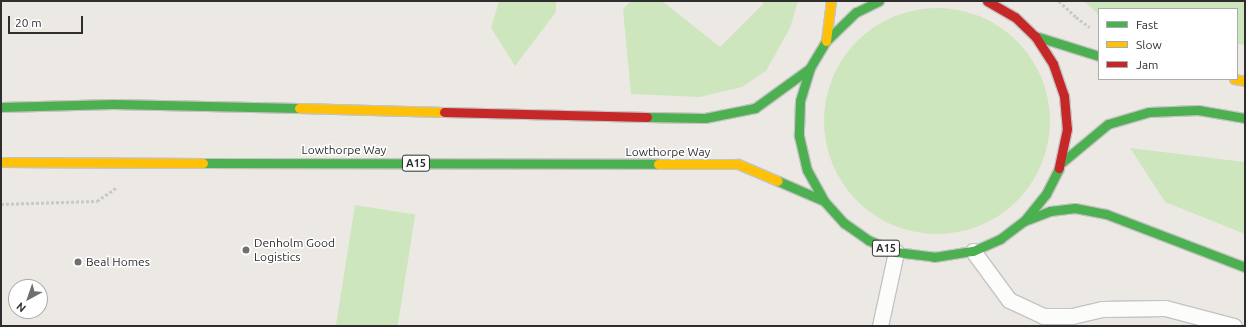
<!DOCTYPE html>
<style>
body{margin:0}
#map{position:relative;width:1246px;height:327px;overflow:hidden;background:#ece8e4;font-family:Ubuntu,sans-serif}
div>[style]{position:absolute}
.green>*{inset:0;background:#cee6be;transform-origin:0 0}
.round{border-radius:50%}
.path>*{height:2.5px;margin-top:-1.25px;transform-origin:0;background:repeating-linear-gradient(90deg,#c9c9c8 0 3px,transparent 0 5px)}
.roads{filter:drop-shadow(1px 0 #c5c4c5) drop-shadow(-1px 0 #c5c4c5) drop-shadow(0 1px #c5c4c5) drop-shadow(0 -1px #c5c4c5)}
.lane>*{height:15px;margin:-7.5px;padding:0 7.5px;transform-origin:7.5px;border-radius:7.5px;background:#fcfcfb}
.fast>*{height:9px;margin:-4.5px;padding:0 4.5px;transform-origin:4.5px;border-radius:4.5px;background:#4caf50}
.slow>*{height:9px;margin:-4.5px;padding:0 4.5px;transform-origin:4.5px;border-radius:4.5px;background:#ffc107}
.jam>*{height:9px;margin:-4.5px;padding:0 4.5px;transform-origin:4.5px;border-radius:4.5px;background:#c62828}
.dots>*{width:11px;height:11px;translate:-50% -50%;box-sizing:border-box;border:2px solid #fff;border-radius:50%}
span{translate:-50% -50%;white-space:nowrap;text-align:center;line-height:1.15;-webkit-text-stroke:3px #fff;paint-order:stroke}
.shield-label span{padding:1px 3px;background:#fff;border:1px solid;border-radius:3px;-webkit-text-stroke-width:0}
.shield-label{font-size:11px;color:#2e2e2e;font-weight:700}
.street-label{font-size:12px;color:#2e2e2e}
.poi-label{font-size:12px;color:#2e2e2e}
.left{translate:0 -50%;text-align:left}
.frame{position:absolute;inset:0;border:2px solid #2e2e2e;pointer-events:none}
.legend{position:absolute;left:1098px;top:8px;width:140px;height:72px;box-sizing:border-box;background:#fff;border:1px solid #ababab;margin:0;padding:5px 7px;list-style:none;font-size:12px;color:#2e2e2e}
.legend li{display:flex;align-items:center;gap:8px;height:20px}
.legend b{width:20px;border:1px solid #ababab}
.north{position:absolute;left:8px;top:279px;width:40px;height:40px;box-sizing:border-box;background:#fff;border:1px solid #ababab;border-radius:50%;rotate:220deg;font-size:11px;font-weight:700;line-height:16px;text-align:center;color:#2e2e2e}
.north::after{content:'';display:block;margin:auto;width:14px;height:18px;background:#706f6e;clip-path:polygon(50% 0,100% 100%,50% 72%,0 100%)}
.scale{position:absolute;left:8px;top:16px;width:75px;height:18px;box-sizing:border-box;border:2px solid #2e2e2e;border-top:0;padding-left:5px;font-size:12px;line-height:14px;white-space:nowrap;color:#2e2e2e;-webkit-text-stroke:3px #fff;paint-order:stroke}
</style>
<div id="map">
<div class="green">
<div style="clip-path:polygon(499px 1px,556px 1px,556px 12px,515px 66px,491px 28px)"></div>
<div style="clip-path:polygon(631px 1px,662px 1px,720px 47px,763px 4px,763px 1px,798px 1px,790px 28px,766px 71px,742px 87px,700px 97px,631px 94px,623px 9px)"></div>
<div style="clip-path:polygon(1084px 1px,1245px 1px,1245px 45px,1237px 44px,1237px 9px,1099px 9px,1099px 15px)"></div>
<div class="round" style="left:824px;top:8px;width:226px;height:226px"></div>
<div style="clip-path:polygon(1130px 148px,1245px 162px,1245px 234px,1165px 202px)"></div>
<div style="left:355px;top:205px;width:61px;height:122px;rotate:9deg"></div>
</div>
<div class="path">
<div style="left:1059px;top:1px;width:23px;rotate:43deg"></div>
<div style="left:1076px;top:17px;width:17px;rotate:36deg"></div>
<div style="left:1px;top:204px;width:96px;rotate:-1.8deg"></div>
<div style="left:97px;top:201px;width:24px;rotate:-35deg"></div>
</div>
<div class="roads">
<div class="lane">
<div style="left:973px;top:251px;width:61px;rotate:53.7deg"></div>
<div style="left:1009px;top:300px;width:38px;rotate:25deg"></div>
<div style="left:1043px;top:316px;width:29px"></div>
<div style="left:1072px;top:316px;width:31px;rotate:-13deg"></div>
<div style="left:1102px;top:309px;width:63px;rotate:-0.9deg"></div>
<div style="left:1165px;top:308px;width:71px;rotate:14.6deg"></div>
<div style="left:880px;top:326px;width:76px;rotate:-77.8deg"></div>
</div>
<div class="fast">
<div style="left:879px;top:1px;width:25px;rotate:154deg"></div>
<div style="left:856px;top:12px;width:42px;rotate:136deg"></div>
<div style="left:826px;top:41px;width:31px;rotate:121deg"></div>
<div style="left:810px;top:68px;width:34px;rotate:107deg"></div>
<div style="left:800px;top:101px;width:35px;rotate:92deg"></div>
<div style="left:799px;top:136px;width:35px;rotate:77deg"></div>
<div style="left:807px;top:170px;width:35px;rotate:61deg"></div>
<div style="left:824px;top:201px;width:30px;rotate:48deg"></div>
<div style="left:844px;top:223px;width:29px;rotate:35deg"></div>
<div style="left:868px;top:240px;width:30px;rotate:23deg"></div>
<div style="left:896px;top:252px;width:38px;rotate:7deg"></div>
<div style="left:934px;top:257px;width:39px;rotate:-9deg"></div>
<div style="left:973px;top:251px;width:30px;rotate:-24deg"></div>
<div style="left:1000px;top:239px;width:30px;rotate:-37deg"></div>
<div style="left:1024px;top:221px;width:35px;rotate:-51deg"></div>
<div style="left:1046px;top:194px;width:29px;rotate:-63deg"></div>
<div style="left:1035px;top:36px;width:67px;rotate:17.4deg"></div>
<div style="left:1px;top:107px;width:112px;rotate:-1.5deg"></div>
<div style="left:113px;top:104px;width:186px;rotate:1.2deg"></div>
<div style="left:647px;top:117px;width:58px;rotate:1deg"></div>
<div style="left:705px;top:118px;width:51px;rotate:-11.3deg"></div>
<div style="left:755px;top:108px;width:68px;rotate:-36deg"></div>
<div style="left:203px;top:163px;width:455px;rotate:0.1deg"></div>
<div style="left:1061px;top:163px;width:61px;rotate:-39.7deg"></div>
<div style="left:1108px;top:124px;width:43px;rotate:-16.3deg"></div>
<div style="left:1149px;top:112px;width:49px;rotate:-2.3deg"></div>
<div style="left:1198px;top:110px;width:48px;rotate:9.7deg"></div>
<div style="left:778px;top:181px;width:50px;rotate:23.5deg"></div>
<div style="left:1024px;top:221px;width:28px;rotate:-21deg"></div>
<div style="left:1050px;top:211px;width:25px;rotate:-7deg"></div>
<div style="left:1075px;top:208px;width:32px;rotate:11deg"></div>
<div style="left:1106px;top:214px;width:149px;rotate:20.9deg"></div>
</div>
<div class="slow">
<div style="left:826px;top:41px;width:40px;rotate:-82.9deg"></div>
<div style="left:1234px;top:79px;width:11px;rotate:10deg"></div>
<div style="left:299px;top:108px;width:145px;rotate:1.6deg"></div>
<div style="left:1px;top:162px;width:202px;rotate:0.3deg"></div>
<div style="left:658px;top:164px;width:80px"></div>
<div style="left:738px;top:164px;width:43px;rotate:23deg"></div>
</div>
<div class="jam">
<div style="left:987px;top:1px;width:32px;rotate:30deg"></div>
<div style="left:1015px;top:17px;width:28px;rotate:44deg"></div>
<div style="left:1035px;top:36px;width:33px;rotate:57deg"></div>
<div style="left:1053px;top:64px;width:34px;rotate:71deg"></div>
<div style="left:1064px;top:96px;width:33px;rotate:85deg"></div>
<div style="left:1067px;top:129px;width:40px;rotate:102deg"></div>
<div style="left:444px;top:112px;width:203px;rotate:1.4deg"></div>
</div>
</div>
<div class="dots">
<div style="left:246px;top:250px;background:#706f6e"></div>
<div style="left:78px;top:262px;background:#706f6e"></div>
</div>
<div class="shield-label">
<span style="left:416px;top:163px">A15</span>
<span style="left:886px;top:248px">A15</span>
</div>
<div class="street-label">
<span style="left:344px;top:150px">Lowthorpe Way</span>
<span style="left:668px;top:152px">Lowthorpe Way</span>
</div>
<div class="poi-label">
<span class="left" style="left:254px;top:250px">Denholm Good<br>Logistics</span>
<span class="left" style="left:86px;top:262px">Beal Homes</span>
</div>
<div class="frame"></div>
<ul class="legend">
<li><b style="height:5px;background:#4caf50"></b>Fast</li>
<li><b style="height:5px;background:#ffc107"></b>Slow</li>
<li><b style="height:5px;background:#c62828"></b>Jam</li>
</ul>
<div class="north">N</div>
<div class="scale">20 m</div>
</div>
